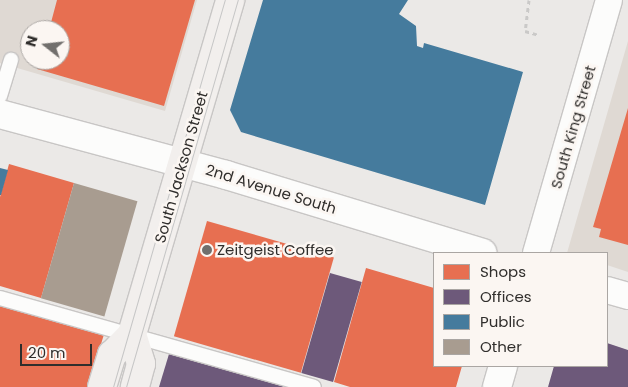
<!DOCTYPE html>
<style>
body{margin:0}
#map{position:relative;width:628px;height:387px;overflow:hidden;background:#ebe9e7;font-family:Poppins,sans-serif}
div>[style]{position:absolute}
.built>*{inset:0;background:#dfd9d3}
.shops>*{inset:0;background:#e76f51;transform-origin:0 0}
.offices>*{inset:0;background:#6d597a;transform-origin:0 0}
.public>*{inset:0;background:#457b9d}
.building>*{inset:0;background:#a89c90;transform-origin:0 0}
.path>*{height:3px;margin-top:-1.5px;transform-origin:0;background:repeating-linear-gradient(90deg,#cac9c8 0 4px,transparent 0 8px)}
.roads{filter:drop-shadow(1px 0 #c8c6c5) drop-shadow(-1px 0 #c8c6c5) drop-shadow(0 1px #c8c6c5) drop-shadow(0 -1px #c8c6c5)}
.service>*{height:14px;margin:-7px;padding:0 7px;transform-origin:7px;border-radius:7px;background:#fcfcfb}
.minor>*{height:26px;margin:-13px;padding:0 13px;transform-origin:13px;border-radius:13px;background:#fcfcfb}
.tertiary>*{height:28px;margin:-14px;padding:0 14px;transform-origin:14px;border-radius:14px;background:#fcfcfb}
.secondary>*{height:28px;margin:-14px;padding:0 14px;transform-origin:14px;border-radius:14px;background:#f2efed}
.tram>*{height:1px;margin:-0.5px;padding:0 0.5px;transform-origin:0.5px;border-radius:0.5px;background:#c6c6c6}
.dots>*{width:14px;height:14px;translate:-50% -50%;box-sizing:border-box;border:2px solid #fbf6f2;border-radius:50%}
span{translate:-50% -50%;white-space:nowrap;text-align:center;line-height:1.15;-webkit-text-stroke:5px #fbf6f2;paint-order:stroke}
.street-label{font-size:15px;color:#302e2c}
.poi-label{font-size:15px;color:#302e2c}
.left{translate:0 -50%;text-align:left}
.legend{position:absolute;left:433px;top:252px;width:175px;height:115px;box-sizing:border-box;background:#fbf6f2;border:1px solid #aaa6a3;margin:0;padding:6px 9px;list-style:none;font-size:15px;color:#302e2c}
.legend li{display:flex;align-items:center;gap:10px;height:25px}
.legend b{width:25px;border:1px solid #aaa6a3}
.north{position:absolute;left:20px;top:20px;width:50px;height:50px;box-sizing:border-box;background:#fbf6f2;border:1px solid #aaa6a3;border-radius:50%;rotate:286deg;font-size:14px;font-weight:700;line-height:20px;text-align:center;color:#302e2c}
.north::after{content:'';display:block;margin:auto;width:18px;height:22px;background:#716f6d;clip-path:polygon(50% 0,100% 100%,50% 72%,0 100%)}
.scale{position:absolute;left:20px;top:344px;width:72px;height:22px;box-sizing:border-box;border:2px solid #302e2c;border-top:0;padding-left:6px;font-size:15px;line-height:18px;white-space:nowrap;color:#302e2c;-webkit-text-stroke:4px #fbf6f2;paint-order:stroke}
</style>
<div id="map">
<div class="built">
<div style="clip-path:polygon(evenodd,0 0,197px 0,165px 111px,0 63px,0 0,30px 30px,60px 30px,60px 60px,30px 60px,30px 30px)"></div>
<div style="clip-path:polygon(628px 41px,628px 272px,607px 265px,607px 253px,567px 253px)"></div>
</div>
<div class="shops">
<div style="clip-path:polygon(57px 0,195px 0,164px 106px,37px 69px,40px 60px,60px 60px,60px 30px,49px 30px)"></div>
<div style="clip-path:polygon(628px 108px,628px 245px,599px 237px,601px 229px,593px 227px)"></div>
<div style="clip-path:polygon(9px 164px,74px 183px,41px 298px,0 286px,0 197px)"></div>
<div style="left:207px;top:221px;width:132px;height:120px;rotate:16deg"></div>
<div style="clip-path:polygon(366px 268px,434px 288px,434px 366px,462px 366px,456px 387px,350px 387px,334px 382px)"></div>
<div style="clip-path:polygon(0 304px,105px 331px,88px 387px,0 387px)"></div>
</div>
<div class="offices">
<div style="left:330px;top:273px;width:33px;height:104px;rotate:16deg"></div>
<div style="clip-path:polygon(607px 343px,628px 350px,628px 387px,548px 387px,554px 366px,607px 366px)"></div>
<div style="clip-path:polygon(169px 354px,283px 386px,283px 387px,159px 387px)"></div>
</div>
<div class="public">
<div style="clip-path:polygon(263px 0,408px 0,399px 14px,416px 26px,417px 46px,423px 48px,424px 43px,523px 72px,485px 205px,241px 132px,230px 110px)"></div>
<div style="clip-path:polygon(0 168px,8px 170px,1px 195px,0 195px)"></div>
</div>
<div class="building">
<div style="left:74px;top:183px;width:66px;height:120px;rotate:16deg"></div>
</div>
<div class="path">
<div style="left:529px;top:0;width:31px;rotate:97deg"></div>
<div style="left:525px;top:31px;width:15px;rotate:16deg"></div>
</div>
<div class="roads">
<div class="service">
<div style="left:0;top:96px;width:38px;rotate:-73deg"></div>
<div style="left:0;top:298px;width:326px;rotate:15.8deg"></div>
</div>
<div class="minor">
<div style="left:536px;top:253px;width:263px;rotate:-73.9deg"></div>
<div style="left:607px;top:290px;width:22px;rotate:16deg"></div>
</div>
<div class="tertiary">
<div style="left:0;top:114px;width:234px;rotate:15.1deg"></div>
<div style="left:226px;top:175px;width:268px;rotate:16.9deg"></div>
<div style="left:497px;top:387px;width:22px;rotate:-74deg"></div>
</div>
<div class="secondary">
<div style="left:132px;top:334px;width:31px;rotate:73deg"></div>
<div style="left:141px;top:364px;width:24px;rotate:105deg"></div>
<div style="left:102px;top:387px;width:34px;rotate:-73deg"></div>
<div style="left:112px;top:355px;width:29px;rotate:-46deg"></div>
<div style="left:132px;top:334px;width:348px;rotate:-73.6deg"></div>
</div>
</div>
<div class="tram">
<div style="left:113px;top:387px;width:403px;rotate:-73.9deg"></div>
<div style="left:126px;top:387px;width:403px;rotate:-73.9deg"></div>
</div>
<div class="dots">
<div style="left:207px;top:250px;background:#716f6d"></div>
</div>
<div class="street-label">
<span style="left:573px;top:127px;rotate:-74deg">South King Street</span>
<span style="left:181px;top:167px;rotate:-74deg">South Jackson Street</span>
<span style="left:271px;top:189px;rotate:17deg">2nd Avenue South</span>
</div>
<div class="poi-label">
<span class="left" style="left:217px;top:250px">Zeitgeist Coffee</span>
</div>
<ul class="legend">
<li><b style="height:14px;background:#e76f51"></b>Shops</li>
<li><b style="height:14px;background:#6d597a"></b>Offices</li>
<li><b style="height:14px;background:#457b9d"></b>Public</li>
<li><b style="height:14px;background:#a89c90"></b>Other</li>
</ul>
<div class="north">N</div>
<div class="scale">20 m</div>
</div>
